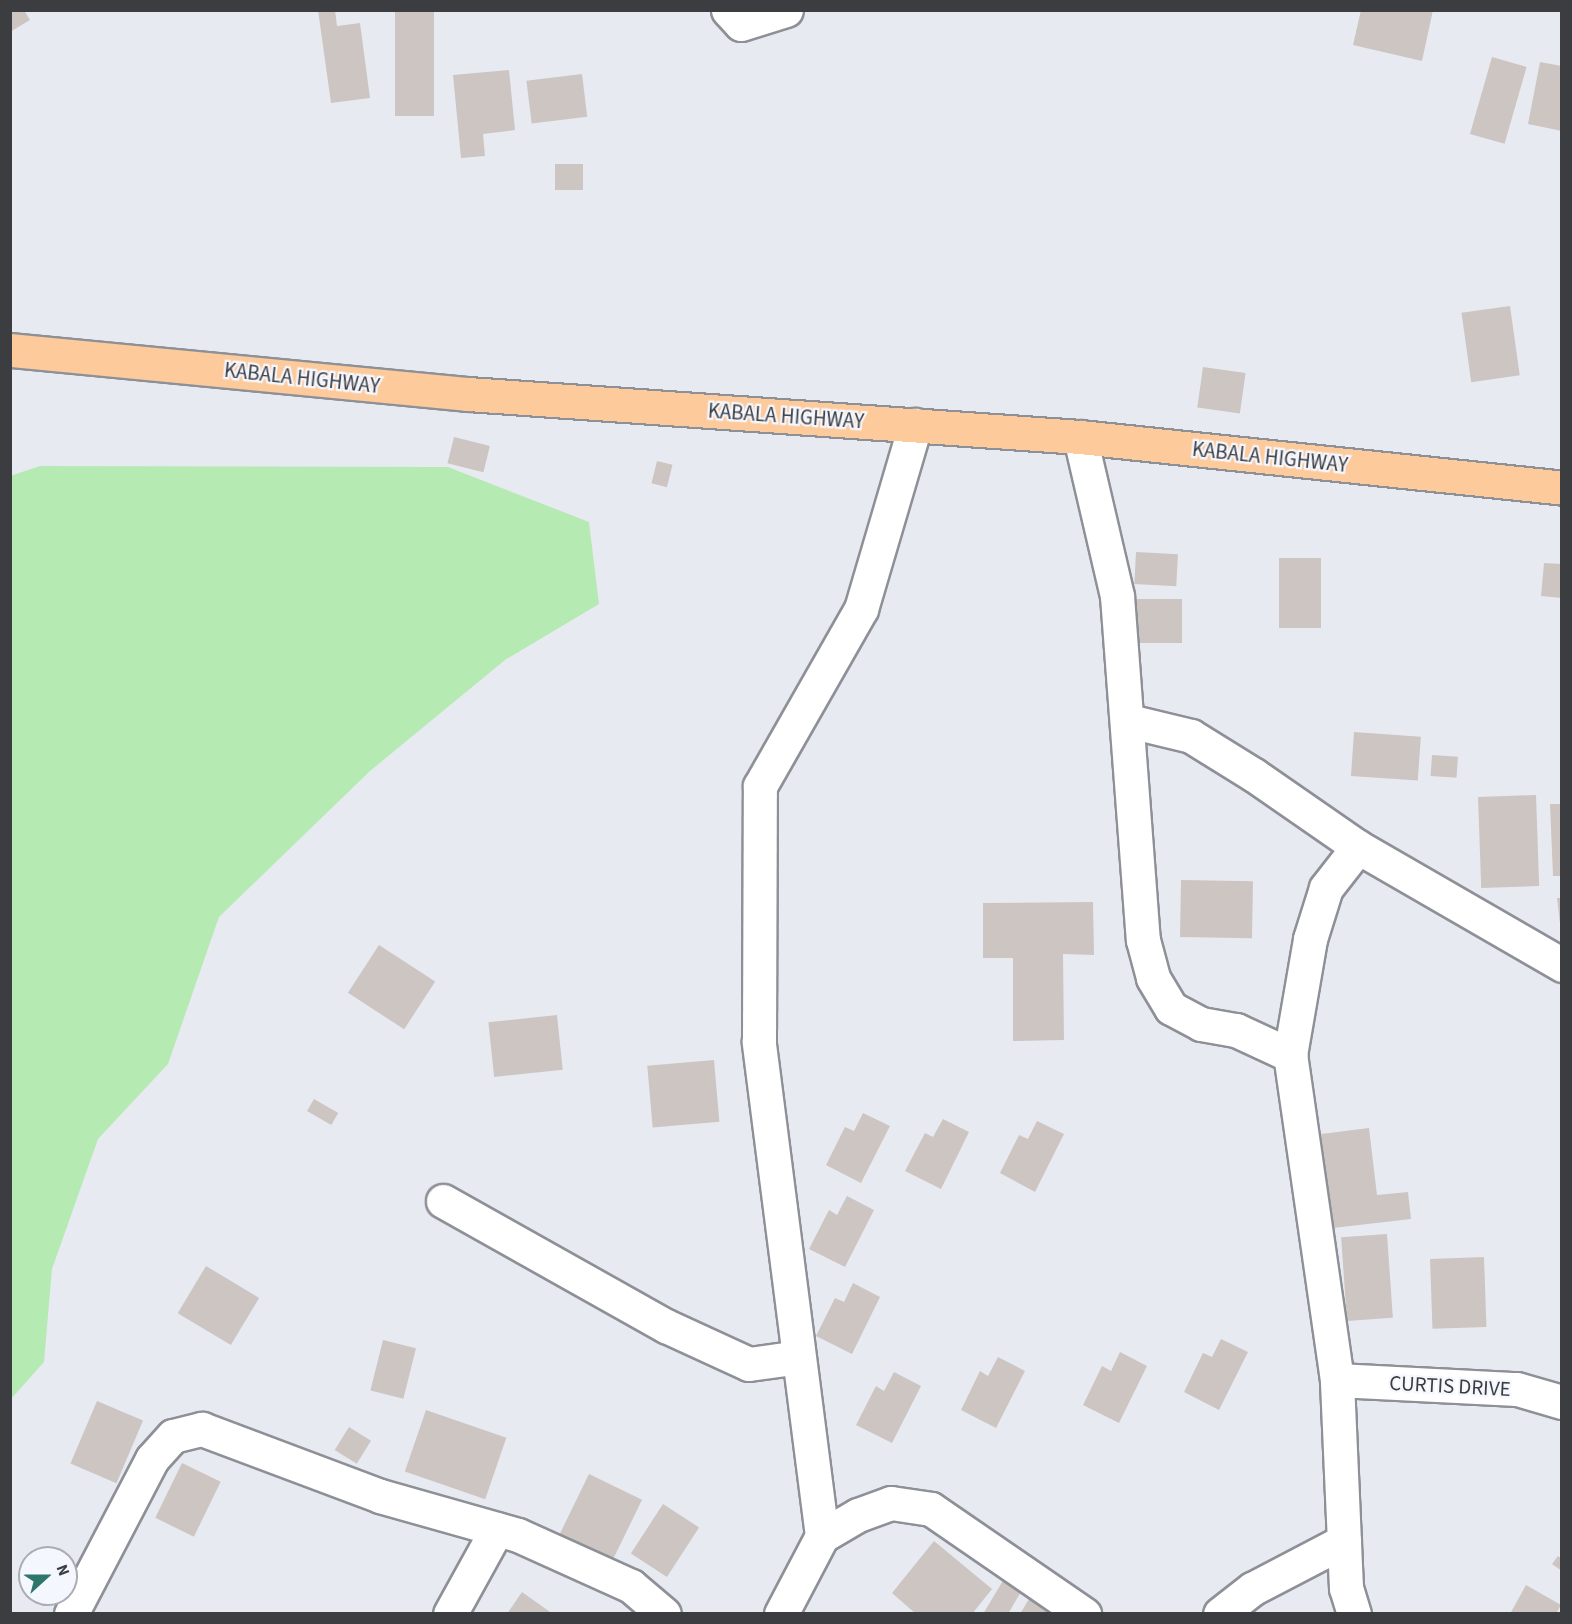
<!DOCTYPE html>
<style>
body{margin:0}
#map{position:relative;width:1572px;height:1624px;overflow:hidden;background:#e8eaf2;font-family:"Source Sans 3",sans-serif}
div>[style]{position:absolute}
.green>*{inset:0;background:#b5ebb3}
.building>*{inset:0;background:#cdc5c1;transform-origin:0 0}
.roads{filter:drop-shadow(2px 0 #8e9097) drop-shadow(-2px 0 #8e9097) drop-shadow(0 2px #8e9097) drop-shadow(0 -2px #8e9097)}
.street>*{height:33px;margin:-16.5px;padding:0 16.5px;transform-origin:16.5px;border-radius:16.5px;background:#fff}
.primary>*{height:33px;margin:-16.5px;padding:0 16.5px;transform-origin:16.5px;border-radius:16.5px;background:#fdca9b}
span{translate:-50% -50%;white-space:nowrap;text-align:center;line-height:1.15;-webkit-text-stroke:4.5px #f5f7ff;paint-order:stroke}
.street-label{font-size:21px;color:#3c3d40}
.frame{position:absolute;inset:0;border:12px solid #3c3d40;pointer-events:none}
.north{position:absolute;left:18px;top:1546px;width:60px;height:60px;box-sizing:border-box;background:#f5f7ff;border:2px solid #abadb3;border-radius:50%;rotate:69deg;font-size:16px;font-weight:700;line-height:24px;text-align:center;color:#3c3d40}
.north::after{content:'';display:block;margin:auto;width:21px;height:27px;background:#2e756c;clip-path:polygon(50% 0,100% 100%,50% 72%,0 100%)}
</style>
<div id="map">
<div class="green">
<div style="clip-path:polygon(40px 466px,448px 467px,589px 522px,599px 604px,505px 660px,370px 771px,219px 917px,168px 1064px,98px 1139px,52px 1269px,44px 1362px,11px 1399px,10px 476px)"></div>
</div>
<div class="building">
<div style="clip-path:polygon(10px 10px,24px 10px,30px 20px,10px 32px)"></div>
<div style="clip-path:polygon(318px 10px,335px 10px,337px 26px,360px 23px,370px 98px,331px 103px)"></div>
<div style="left:395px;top:10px;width:39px;height:106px"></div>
<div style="clip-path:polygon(1361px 10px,1433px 10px,1422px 61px,1353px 45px)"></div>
<div style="left:1492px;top:57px;width:36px;height:80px;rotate:16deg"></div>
<div style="clip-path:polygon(1540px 62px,1562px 66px,1562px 131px,1528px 124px)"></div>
<div style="clip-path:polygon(509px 70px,515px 130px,483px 134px,485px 156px,461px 158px,453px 75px)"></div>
<div style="left:582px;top:74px;width:43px;height:56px;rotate:83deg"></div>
<div style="left:583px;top:164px;width:26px;height:28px;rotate:90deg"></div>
<div style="left:1510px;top:306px;width:70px;height:49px;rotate:82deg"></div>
<div style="left:1203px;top:367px;width:43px;height:41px;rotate:8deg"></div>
<div style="left:454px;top:437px;width:37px;height:27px;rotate:14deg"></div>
<div style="left:657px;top:461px;width:16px;height:23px;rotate:14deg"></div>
<div style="left:1136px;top:552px;width:42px;height:32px;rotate:3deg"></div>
<div style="left:1279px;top:558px;width:42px;height:70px"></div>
<div style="clip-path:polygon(1544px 563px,1562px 564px,1562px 598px,1541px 596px)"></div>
<div style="left:1137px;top:599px;width:45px;height:44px"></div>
<div style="left:1354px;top:732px;width:67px;height:44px;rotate:4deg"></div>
<div style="left:1432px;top:755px;width:26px;height:21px;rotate:4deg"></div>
<div style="left:1536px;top:795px;width:91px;height:58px;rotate:88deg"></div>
<div style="clip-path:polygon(1550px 804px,1562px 804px,1562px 876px,1553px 876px)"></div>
<div style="left:1181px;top:880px;width:72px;height:57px;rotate:1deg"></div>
<div style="clip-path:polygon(1557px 898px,1562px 898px,1562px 924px,1560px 924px)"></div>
<div style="clip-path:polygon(1093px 902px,1094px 955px,1063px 954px,1064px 1040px,1013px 1041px,1013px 958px,983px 958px,983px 903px)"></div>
<div style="left:379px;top:945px;width:67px;height:57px;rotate:33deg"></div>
<div style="left:557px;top:1015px;width:55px;height:69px;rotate:84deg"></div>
<div style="left:714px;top:1060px;width:62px;height:67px;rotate:85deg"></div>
<div style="left:314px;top:1099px;width:28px;height:14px;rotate:30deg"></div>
<div style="clip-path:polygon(863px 1113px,890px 1126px,861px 1183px,826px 1165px,845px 1127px,854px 1131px)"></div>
<div style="clip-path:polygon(943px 1119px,969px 1132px,941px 1189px,905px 1171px,925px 1133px,933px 1137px)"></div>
<div style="clip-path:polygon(1037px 1121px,1064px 1134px,1035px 1192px,1000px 1173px,1019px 1135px,1028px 1139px)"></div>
<div style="clip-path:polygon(1369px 1128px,1377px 1195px,1408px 1192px,1411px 1219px,1333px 1228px,1321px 1134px)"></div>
<div style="clip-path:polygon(847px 1196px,874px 1210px,845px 1267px,809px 1249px,829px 1210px,837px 1215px)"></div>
<div style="left:1387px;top:1234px;width:84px;height:46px;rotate:86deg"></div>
<div style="left:1484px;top:1257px;width:70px;height:54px;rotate:88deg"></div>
<div style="left:206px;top:1266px;width:62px;height:55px;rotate:31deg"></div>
<div style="clip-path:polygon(853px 1283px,880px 1297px,852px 1354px,816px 1336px,835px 1298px,844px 1302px)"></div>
<div style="clip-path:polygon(1221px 1339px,1248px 1352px,1219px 1410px,1184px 1392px,1203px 1353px,1212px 1357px)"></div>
<div style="left:383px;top:1340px;width:34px;height:52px;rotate:14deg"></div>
<div style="clip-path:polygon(1120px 1352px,1147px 1366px,1119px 1423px,1083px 1405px,1102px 1366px,1111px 1371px)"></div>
<div style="clip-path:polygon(998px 1357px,1025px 1371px,996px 1428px,961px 1410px,980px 1371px,988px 1376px)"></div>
<div style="clip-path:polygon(894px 1372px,921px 1386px,892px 1443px,856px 1425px,876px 1386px,884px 1391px)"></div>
<div style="left:97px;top:1401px;width:50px;height:68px;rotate:23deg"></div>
<div style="left:426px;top:1410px;width:85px;height:65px;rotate:19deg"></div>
<div style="left:349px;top:1427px;width:26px;height:27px;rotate:32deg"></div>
<div style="left:182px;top:1463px;width:43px;height:61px;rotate:26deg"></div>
<div style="left:589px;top:1474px;width:59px;height:70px;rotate:26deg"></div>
<div style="left:663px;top:1504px;width:43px;height:59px;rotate:33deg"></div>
<div style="clip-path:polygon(934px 1541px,992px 1589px,972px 1614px,916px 1614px,892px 1593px)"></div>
<div style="clip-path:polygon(1558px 1556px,1562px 1559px,1562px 1571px,1552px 1564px)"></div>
<div style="clip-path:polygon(1004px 1579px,1022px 1590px,1008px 1614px,983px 1614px)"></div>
<div style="clip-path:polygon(1526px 1585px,1561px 1605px,1556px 1614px,1510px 1614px)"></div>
<div style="clip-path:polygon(522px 1592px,553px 1614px,507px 1614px)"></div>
<div style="clip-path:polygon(1029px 1599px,1053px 1614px,1020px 1614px)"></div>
</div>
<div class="roads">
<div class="street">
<div style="left:728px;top:10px;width:19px;rotate:47deg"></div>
<div style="left:741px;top:24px;width:47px;rotate:-17.3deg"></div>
<div style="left:1080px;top:437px;width:163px;rotate:76.9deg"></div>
<div style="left:1117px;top:596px;width:345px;rotate:85.7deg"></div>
<div style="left:1143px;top:940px;width:39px;rotate:75deg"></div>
<div style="left:1153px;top:978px;width:35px;rotate:59deg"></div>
<div style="left:1171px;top:1008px;width:34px;rotate:28deg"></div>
<div style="left:1201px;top:1024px;width:36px;rotate:10deg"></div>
<div style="left:1236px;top:1030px;width:60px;rotate:24.8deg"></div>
<div style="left:1129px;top:721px;width:64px;rotate:13.6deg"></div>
<div style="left:1191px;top:736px;width:74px;rotate:31.8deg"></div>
<div style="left:1254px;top:775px;width:126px;rotate:34.7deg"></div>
<div style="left:1358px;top:847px;width:236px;rotate:30deg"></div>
<div style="left:443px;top:1201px;width:256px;rotate:29.3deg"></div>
<div style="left:666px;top:1326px;width:91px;rotate:24.6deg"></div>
<div style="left:749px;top:1364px;width:50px;rotate:-8deg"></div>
<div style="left:1337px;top:1380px;width:180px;rotate:2.9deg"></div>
<div style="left:1517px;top:1389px;width:47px;rotate:16.1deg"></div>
<div style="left:822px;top:1536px;width:499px;rotate:-97.3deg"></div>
<div style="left:759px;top:1041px;width:255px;rotate:-89.8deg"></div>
<div style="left:760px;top:786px;width:204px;rotate:-60.3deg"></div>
<div style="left:861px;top:609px;width:192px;rotate:-73.6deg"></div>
<div style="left:71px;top:1614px;width:175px;rotate:-62.4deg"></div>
<div style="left:152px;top:1459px;width:31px;rotate:-48deg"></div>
<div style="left:173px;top:1436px;width:30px;rotate:-14deg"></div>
<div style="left:202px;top:1429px;width:190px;rotate:20.6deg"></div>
<div style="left:380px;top:1496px;width:143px;rotate:15.8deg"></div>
<div style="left:518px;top:1535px;width:124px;rotate:24.3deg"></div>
<div style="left:631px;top:1586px;width:43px;rotate:40.3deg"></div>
<div style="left:450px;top:1614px;width:97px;rotate:-61.1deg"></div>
<div style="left:781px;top:1614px;width:88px;rotate:-62.3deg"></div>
<div style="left:822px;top:1536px;width:42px;rotate:-30.3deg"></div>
<div style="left:858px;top:1515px;width:35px;rotate:-20deg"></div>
<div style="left:891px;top:1503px;width:40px;rotate:8.5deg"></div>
<div style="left:931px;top:1509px;width:186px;rotate:34.5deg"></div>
<div style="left:1220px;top:1614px;width:41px;rotate:-38deg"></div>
<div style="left:1252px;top:1589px;width:104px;rotate:-27.6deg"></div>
<div style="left:1354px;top:1614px;width:27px;rotate:-107deg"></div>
<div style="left:1346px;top:1588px;width:208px;rotate:-92.5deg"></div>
<div style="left:1337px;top:1380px;width:328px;rotate:-98.2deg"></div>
<div style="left:1290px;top:1055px;width:118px;rotate:-80.2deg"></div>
<div style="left:1310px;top:939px;width:53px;rotate:-72.6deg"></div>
<div style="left:1326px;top:888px;width:52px;rotate:-52deg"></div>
</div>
<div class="primary">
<div style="left:10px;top:350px;width:460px;rotate:5.5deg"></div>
<div style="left:468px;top:394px;width:614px;rotate:4.02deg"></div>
<div style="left:1080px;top:437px;width:485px;rotate:6deg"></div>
</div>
</div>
<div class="street-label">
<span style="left:302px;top:378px;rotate:6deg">KABALA HIGHWAY</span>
<span style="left:786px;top:416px;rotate:4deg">KABALA HIGHWAY</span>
<span style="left:1270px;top:457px;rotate:6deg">KABALA HIGHWAY</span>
<span style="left:1450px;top:1386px;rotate:3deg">CURTIS DRIVE</span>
</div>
<div class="frame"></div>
<div class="north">N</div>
</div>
